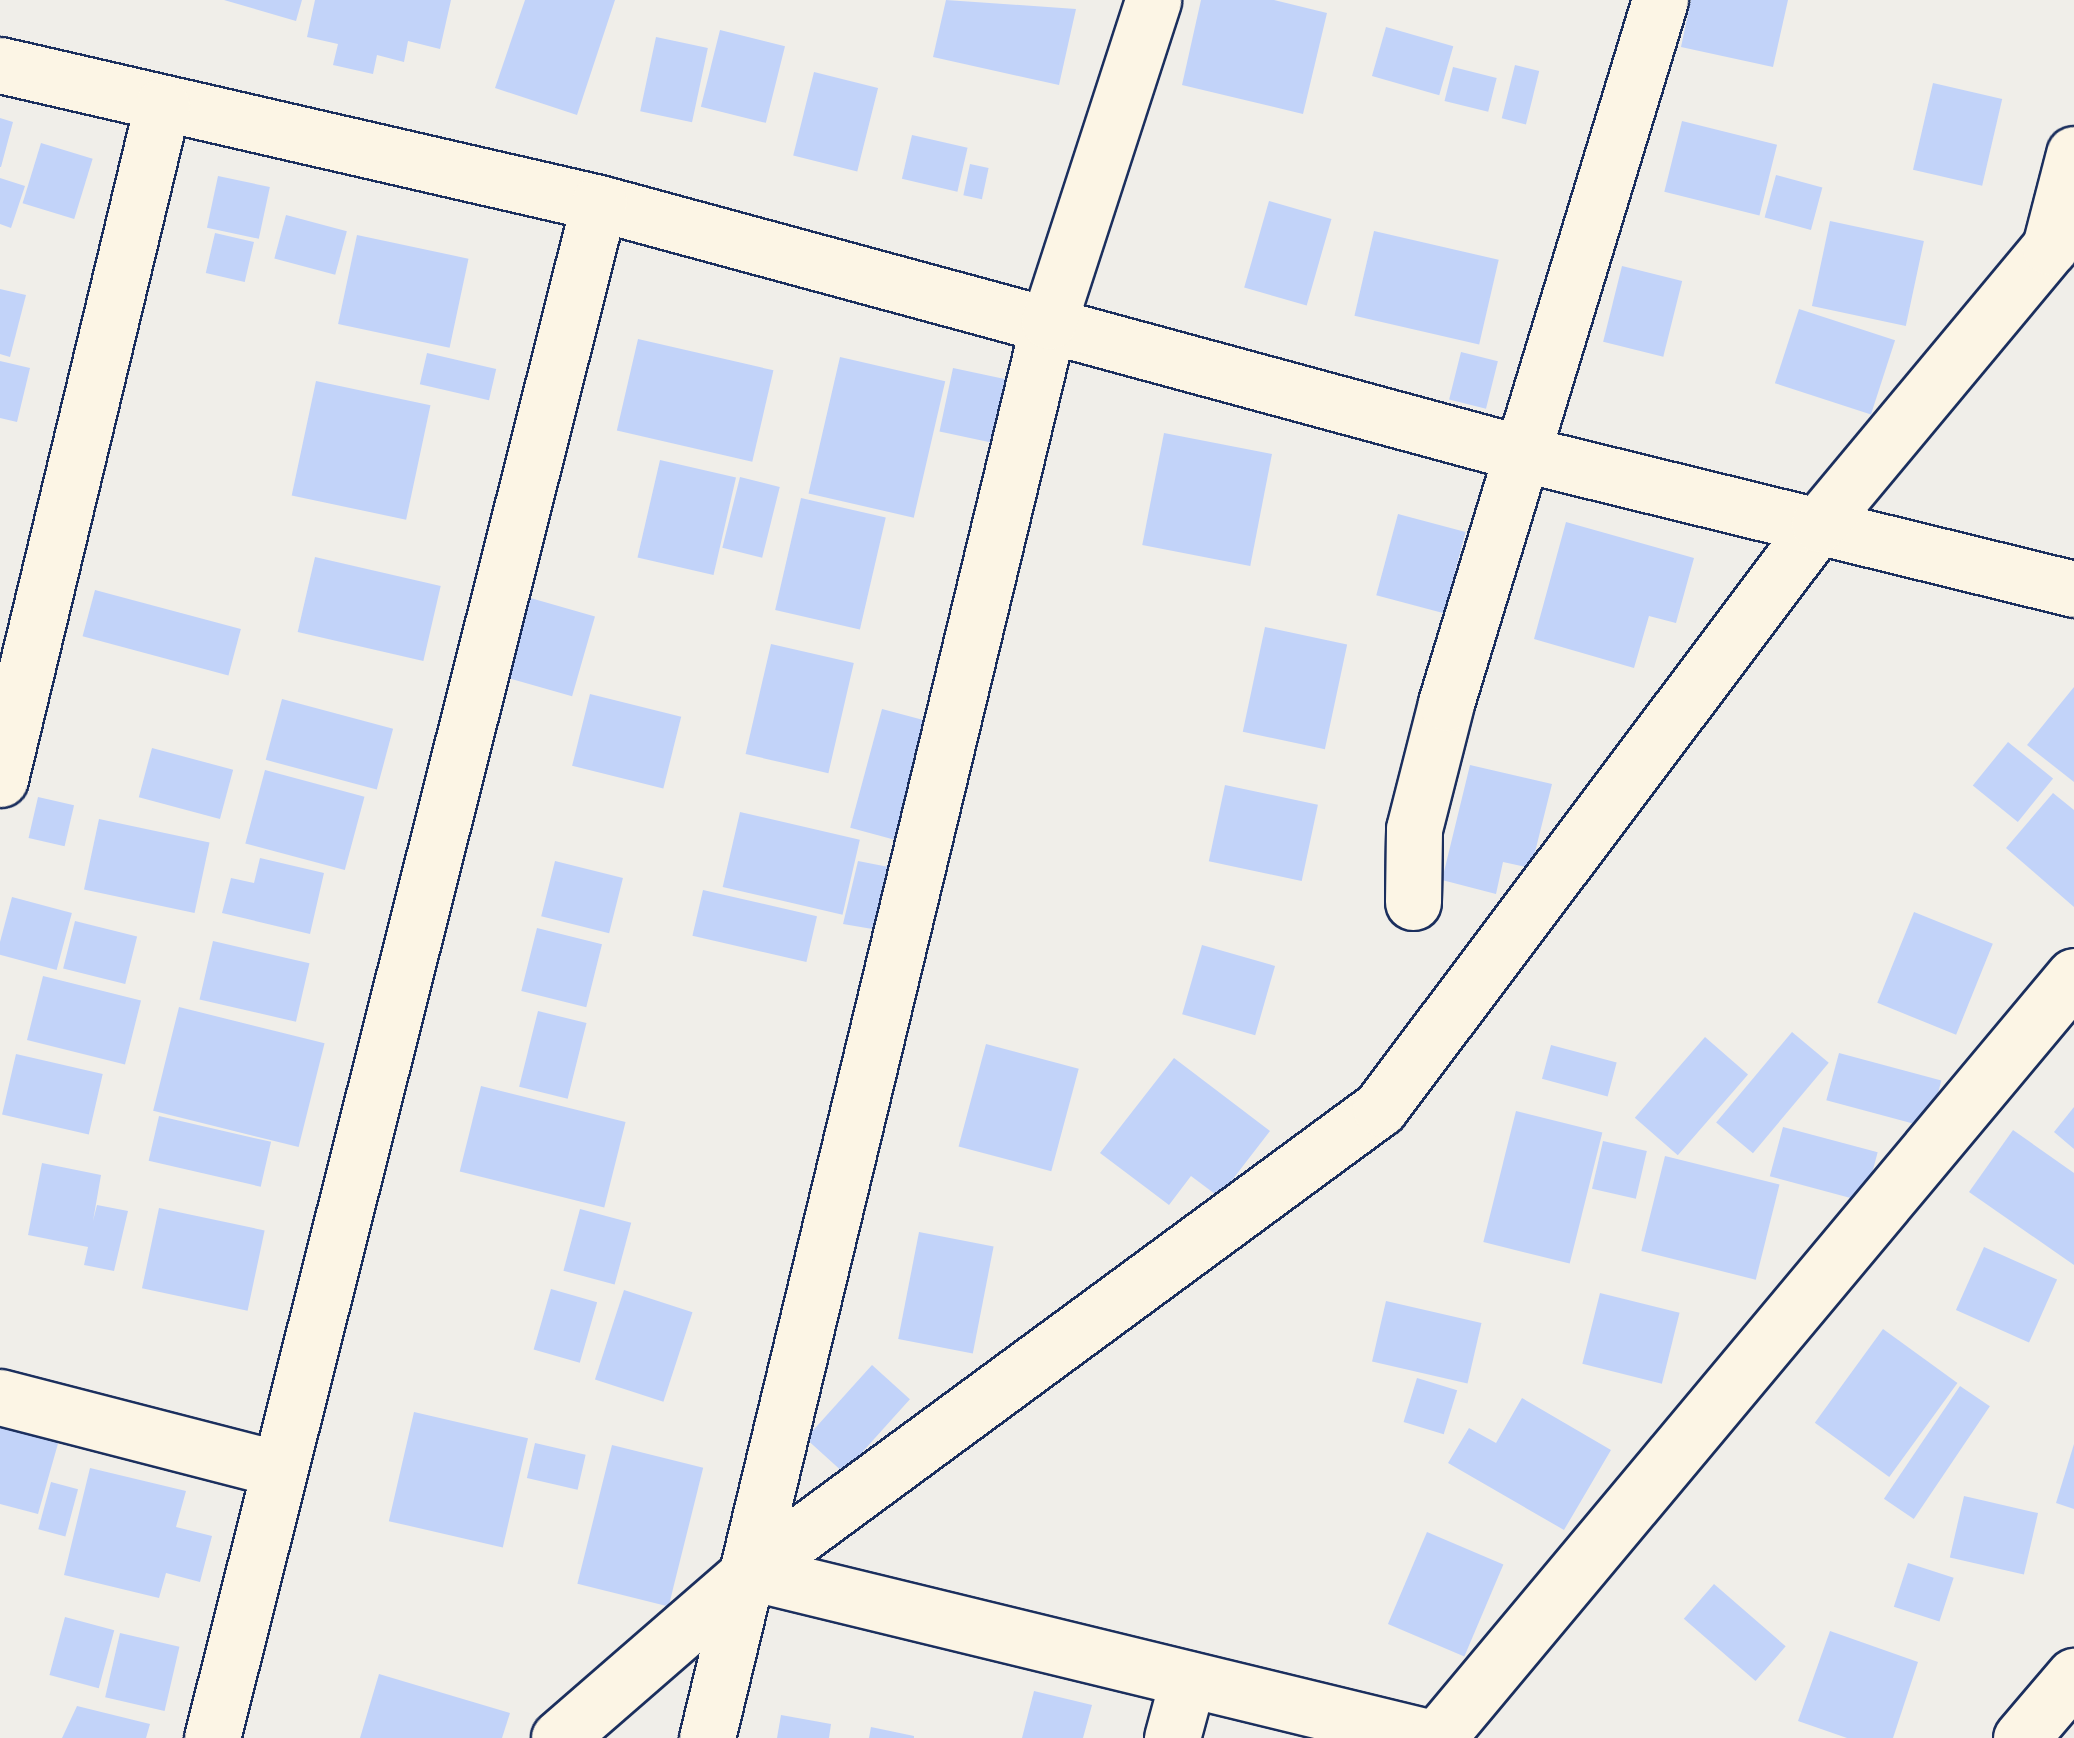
<!DOCTYPE html>
<style>
body{margin:0}
#map{position:relative;width:2074px;height:1738px;overflow:hidden;background:#f0eee9;font-family:Kalam,sans-serif}
div>[style]{position:absolute}
.building>*{inset:0;background:#c2d3f9;transform-origin:0 0}
.roads{filter:drop-shadow(2px 0 #1b2f5e) drop-shadow(-2px 0 #1b2f5e) drop-shadow(0 2px #1b2f5e) drop-shadow(0 -2px #1b2f5e)}
.minor>*{height:55px;margin:-27.5px;padding:0 27.5px;transform-origin:27.5px;border-radius:27.5px;background:#fcf5e5}
span{translate:-50% -50%;white-space:nowrap;text-align:center;line-height:1.15;-webkit-text-stroke:8px #fcf5e5;paint-order:stroke}
</style>
<div id="map">
<div class="building">
<div style="clip-path:polygon(224px 0,302px 0,296px 21px)"></div>
<div style="clip-path:polygon(315px 0,451px 0,440px 49px,408px 41px,404px 62px,377px 55px,373px 74px,333px 65px,338px 44px,307px 37px)"></div>
<div style="clip-path:polygon(525px 0,615px 0,577px 115px,495px 88px)"></div>
<div style="clip-path:polygon(946px 0,1076px 9px,1059px 85px,933px 57px)"></div>
<div style="clip-path:polygon(1201px 0,1274px 0,1327px 13px,1303px 114px,1182px 85px)"></div>
<div style="clip-path:polygon(1691px 0,1788px 0,1773px 67px,1681px 47px)"></div>
<div style="left:1386px;top:27px;width:70px;height:51px;rotate:16deg"></div>
<div style="left:720px;top:30px;width:67px;height:79px;rotate:14deg"></div>
<div style="left:656px;top:37px;width:53px;height:76px;rotate:12deg"></div>
<div style="left:1515px;top:65px;width:25px;height:55px;rotate:14deg"></div>
<div style="left:1453px;top:67px;width:45px;height:35px;rotate:14deg"></div>
<div style="left:814px;top:72px;width:66px;height:86px;rotate:14deg"></div>
<div style="left:1933px;top:83px;width:71px;height:89px;rotate:13deg"></div>
<div style="clip-path:polygon(0 118px,13px 122px,1px 167px,0 167px)"></div>
<div style="left:1682px;top:121px;width:98px;height:73px;rotate:14deg"></div>
<div style="left:912px;top:135px;width:57px;height:45px;rotate:13deg"></div>
<div style="left:41px;top:143px;width:54px;height:63px;rotate:17deg"></div>
<div style="left:970px;top:164px;width:19px;height:32px;rotate:12deg"></div>
<div style="left:1776px;top:175px;width:48px;height:44px;rotate:15deg"></div>
<div style="left:218px;top:176px;width:53px;height:53px;rotate:12deg"></div>
<div style="clip-path:polygon(0 178px,25px 186px,11px 228px,0 224px)"></div>
<div style="left:1269px;top:201px;width:65px;height:90px;rotate:16deg"></div>
<div style="left:286px;top:215px;width:63px;height:45px;rotate:15deg"></div>
<div style="left:1830px;top:221px;width:96px;height:87px;rotate:12deg"></div>
<div style="left:1374px;top:231px;width:128px;height:87px;rotate:13deg"></div>
<div style="left:215px;top:233px;width:40px;height:41px;rotate:13deg"></div>
<div style="left:357px;top:235px;width:114px;height:91px;rotate:12deg"></div>
<div style="left:1622px;top:266px;width:62px;height:78px;rotate:14deg"></div>
<div style="clip-path:polygon(0 289px,26px 295px,10px 357px,0 354px)"></div>
<div style="left:1799px;top:309px;width:101px;height:78px;rotate:18deg"></div>
<div style="left:638px;top:339px;width:139px;height:94px;rotate:13deg"></div>
<div style="left:1461px;top:352px;width:38px;height:49px;rotate:14deg"></div>
<div style="left:427px;top:353px;width:71px;height:32px;rotate:13deg"></div>
<div style="left:840px;top:357px;width:108px;height:140px;rotate:13deg"></div>
<div style="clip-path:polygon(0 361px,30px 368px,17px 422px,0 418px)"></div>
<div style="left:953px;top:368px;width:66px;height:65px;rotate:12deg"></div>
<div style="left:316px;top:381px;width:117px;height:117px;rotate:12deg"></div>
<div style="left:1164px;top:433px;width:110px;height:114px;rotate:11deg"></div>
<div style="left:660px;top:460px;width:78px;height:100px;rotate:13deg"></div>
<div style="left:740px;top:477px;width:41px;height:73px;rotate:14deg"></div>
<div style="left:801px;top:498px;width:87px;height:115px;rotate:13deg"></div>
<div style="left:1398px;top:514px;width:70px;height:84px;rotate:15deg"></div>
<div style="clip-path:polygon(1566px 522px,1694px 558px,1676px 623px,1649px 616px,1634px 668px,1534px 639px)"></div>
<div style="left:315px;top:557px;width:129px;height:77px;rotate:13deg"></div>
<div style="left:95px;top:590px;width:151px;height:48px;rotate:15deg"></div>
<div style="left:520px;top:595px;width:78px;height:83px;rotate:16deg"></div>
<div style="left:1265px;top:627px;width:84px;height:107px;rotate:12deg"></div>
<div style="left:771px;top:644px;width:85px;height:113px;rotate:13deg"></div>
<div style="clip-path:polygon(2074px 687px,2074px 782px,2027px 745px)"></div>
<div style="left:590px;top:694px;width:94px;height:74px;rotate:14deg"></div>
<div style="left:282px;top:699px;width:115px;height:63px;rotate:15deg"></div>
<div style="left:882px;top:709px;width:70px;height:123px;rotate:15deg"></div>
<div style="left:2008px;top:742px;width:58px;height:56px;rotate:39deg"></div>
<div style="left:152px;top:748px;width:84px;height:51px;rotate:15deg"></div>
<div style="clip-path:polygon(1470px 765px,1552px 784px,1531px 868px,1503px 862px,1496px 894px,1442px 880px)"></div>
<div style="left:265px;top:770px;width:103px;height:76px;rotate:15deg"></div>
<div style="left:1225px;top:785px;width:95px;height:78px;rotate:12deg"></div>
<div style="clip-path:polygon(2053px 793px,2074px 810px,2074px 907px,2006px 848px)"></div>
<div style="left:38px;top:797px;width:37px;height:42px;rotate:13deg"></div>
<div style="left:740px;top:812px;width:123px;height:77px;rotate:13deg"></div>
<div style="left:99px;top:819px;width:113px;height:72px;rotate:12deg"></div>
<div style="clip-path:polygon(260px 858px,324px 873px,310px 934px,222px 913px,231px 878px,254px 883px)"></div>
<div style="left:555px;top:861px;width:70px;height:57px;rotate:14deg"></div>
<div style="clip-path:polygon(858px 861px,914px 872px,896px 933px,843px 924px)"></div>
<div style="left:703px;top:890px;width:117px;height:47px;rotate:13deg"></div>
<div style="left:12px;top:897px;width:62px;height:59px;rotate:15deg"></div>
<div style="left:1914px;top:912px;width:85px;height:98px;rotate:22deg"></div>
<div style="left:75px;top:921px;width:64px;height:49px;rotate:14deg"></div>
<div style="left:537px;top:928px;width:67px;height:65px;rotate:14deg"></div>
<div style="left:213px;top:941px;width:99px;height:60px;rotate:13deg"></div>
<div style="left:1202px;top:945px;width:76px;height:72px;rotate:16deg"></div>
<div style="left:43px;top:976px;width:101px;height:66px;rotate:14deg"></div>
<div style="left:179px;top:1007px;width:150px;height:107px;rotate:14deg"></div>
<div style="left:538px;top:1011px;width:50px;height:78px;rotate:14deg"></div>
<div style="left:1792px;top:1032px;width:48px;height:118px;rotate:40deg"></div>
<div style="left:1705px;top:1037px;width:57px;height:107px;rotate:41deg"></div>
<div style="left:986px;top:1044px;width:96px;height:106px;rotate:15deg"></div>
<div style="left:1551px;top:1045px;width:68px;height:35px;rotate:15deg"></div>
<div style="left:1839px;top:1053px;width:106px;height:49px;rotate:15deg"></div>
<div style="left:16px;top:1054px;width:89px;height:62px;rotate:13deg"></div>
<div style="clip-path:polygon(1174px 1058px,1270px 1131px,1219px 1197px,1191px 1176px,1169px 1205px,1100px 1153px)"></div>
<div style="left:481px;top:1086px;width:149px;height:88px;rotate:14deg"></div>
<div style="clip-path:polygon(2074px 1107px,2074px 1149px,2054px 1132px)"></div>
<div style="left:1516px;top:1111px;width:89px;height:135px;rotate:14deg"></div>
<div style="left:159px;top:1116px;width:115px;height:46px;rotate:13deg"></div>
<div style="left:1783px;top:1127px;width:98px;height:51px;rotate:15deg"></div>
<div style="clip-path:polygon(2013px 1130px,2074px 1173px,2074px 1265px,1969px 1192px)"></div>
<div style="left:1603px;top:1141px;width:45px;height:49px;rotate:13deg"></div>
<div style="left:1665px;top:1156px;width:118px;height:98px;rotate:14deg"></div>
<div style="clip-path:polygon(42px 1163px,101px 1175px,93px 1221px,97px 1205px,128px 1211px,114px 1271px,84px 1265px,88px 1247px,28px 1235px)"></div>
<div style="left:159px;top:1208px;width:108px;height:82px;rotate:12deg"></div>
<div style="left:580px;top:1209px;width:53px;height:64px;rotate:15deg"></div>
<div style="left:919px;top:1232px;width:76px;height:109px;rotate:11deg"></div>
<div style="left:1984px;top:1247px;width:80px;height:69px;rotate:24deg"></div>
<div style="left:551px;top:1289px;width:48px;height:63px;rotate:16deg"></div>
<div style="left:624px;top:1290px;width:72px;height:94px;rotate:18deg"></div>
<div style="left:1600px;top:1293px;width:82px;height:73px;rotate:14deg"></div>
<div style="left:1386px;top:1301px;width:98px;height:62px;rotate:13deg"></div>
<div style="left:1883px;top:1329px;width:92px;height:116px;rotate:36deg"></div>
<div style="left:872px;top:1365px;width:51px;height:99px;rotate:42deg"></div>
<div style="left:1417px;top:1378px;width:42px;height:46px;rotate:17deg"></div>
<div style="left:1960px;top:1386px;width:36px;height:136px;rotate:34deg"></div>
<div style="clip-path:polygon(1522px 1398px,1611px 1450px,1564px 1530px,1448px 1463px,1469px 1428px,1496px 1443px)"></div>
<div style="left:414px;top:1412px;width:117px;height:112px;rotate:13deg"></div>
<div style="clip-path:polygon(0 1425px,59px 1440px,38px 1514px,0 1504px)"></div>
<div style="left:535px;top:1443px;width:52px;height:36px;rotate:13deg"></div>
<div style="clip-path:polygon(2074px 1444px,2074px 1509px,2056px 1503px)"></div>
<div style="left:612px;top:1445px;width:94px;height:143px;rotate:14deg"></div>
<div style="clip-path:polygon(90px 1468px,186px 1491px,176px 1527px,212px 1536px,200px 1582px,166px 1573px,159px 1598px,64px 1575px)"></div>
<div style="left:51px;top:1482px;width:28px;height:49px;rotate:15deg"></div>
<div style="left:1964px;top:1496px;width:76px;height:63px;rotate:13deg"></div>
<div style="left:1427px;top:1532px;width:83px;height:100px;rotate:23deg"></div>
<div style="left:1908px;top:1563px;width:48px;height:46px;rotate:18deg"></div>
<div style="left:1714px;top:1584px;width:95px;height:46px;rotate:41deg"></div>
<div style="left:65px;top:1617px;width:51px;height:60px;rotate:15deg"></div>
<div style="clip-path:polygon(1830px 1631px,1918px 1662px,1893px 1738px,1847px 1738px,1798px 1721px)"></div>
<div style="left:120px;top:1633px;width:61px;height:66px;rotate:13deg"></div>
<div style="clip-path:polygon(379px 1674px,510px 1713px,502px 1738px,360px 1738px)"></div>
<div style="clip-path:polygon(1034px 1691px,1092px 1705px,1083px 1738px,1022px 1738px)"></div>
<div style="clip-path:polygon(77px 1706px,150px 1724px,146px 1738px,62px 1738px)"></div>
<div style="clip-path:polygon(781px 1715px,831px 1724px,829px 1738px,777px 1738px)"></div>
<div style="clip-path:polygon(871px 1727px,914px 1736px,914px 1738px,869px 1738px)"></div>
</div>
<div class="roads">
<div class="minor">
<div style="left:0;top:65px;width:615px;rotate:12.97deg"></div>
<div style="left:599px;top:203px;width:958px;rotate:15.18deg"></div>
<div style="left:1524px;top:454px;width:566px;rotate:13.79deg"></div>
<div style="left:0;top:779px;width:692px;rotate:-76.47deg"></div>
<div style="left:1413px;top:902px;width:73px;rotate:-89.2deg"></div>
<div style="left:1414px;top:829px;width:130px;rotate:-75.7deg"></div>
<div style="left:1446px;top:703px;width:735px;rotate:-73.07deg"></div>
<div style="left:0;top:1397px;width:287px;rotate:14.5deg"></div>
<div style="left:750px;top:1572px;width:702px;rotate:13.68deg"></div>
<div style="left:212px;top:1738px;width:1583px;rotate:-75.85deg"></div>
<div style="left:559px;top:1738px;width:253px;rotate:-41deg"></div>
<div style="left:750px;top:1572px;width:782px;rotate:-36.37deg"></div>
<div style="left:1380px;top:1108px;width:731px;rotate:-53.07deg"></div>
<div style="left:1819px;top:524px;width:361px;rotate:-50.2deg"></div>
<div style="left:2050px;top:247px;width:96px;rotate:-75.5deg"></div>
<div style="left:707px;top:1738px;width:1458px;rotate:-76.43deg"></div>
<div style="left:1049px;top:321px;width:337px;rotate:-72deg"></div>
<div style="left:1172px;top:1738px;width:61px;rotate:-74.8deg"></div>
<div style="left:1437px;top:1738px;width:993px;rotate:-50.11deg"></div>
<div style="left:2021px;top:1738px;width:82px;rotate:-49.5deg"></div>
</div>
</div>
</div>
